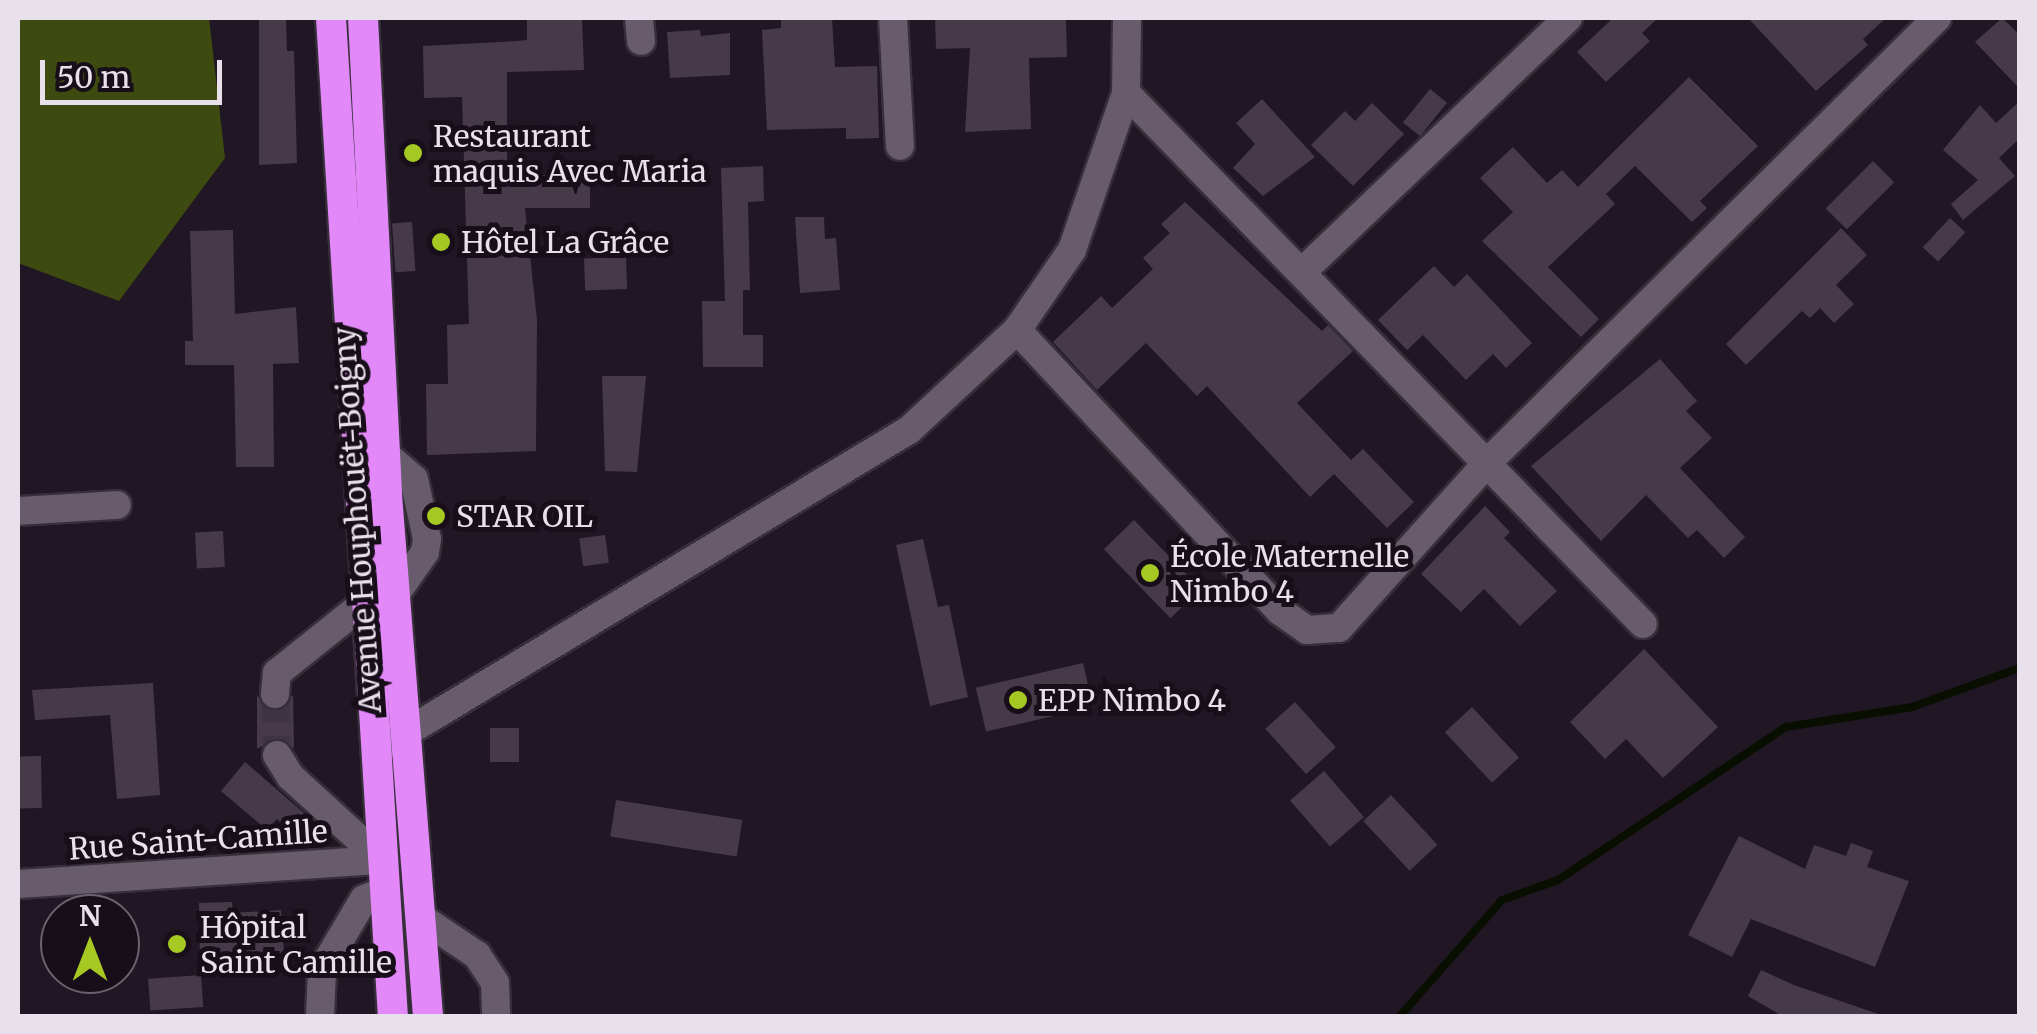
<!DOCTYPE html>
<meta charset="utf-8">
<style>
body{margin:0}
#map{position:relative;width:2037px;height:1034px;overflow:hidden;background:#211624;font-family:Merriweather,serif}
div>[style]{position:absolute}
.forest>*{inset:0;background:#3e4b10}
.stream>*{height:8px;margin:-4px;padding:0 4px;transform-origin:4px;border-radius:4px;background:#090f00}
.building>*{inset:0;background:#463a49;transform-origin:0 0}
.minor-tunnel>*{height:28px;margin-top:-14px;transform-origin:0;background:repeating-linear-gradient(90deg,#3f3442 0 28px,transparent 0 42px)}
.roads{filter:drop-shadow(2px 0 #362f39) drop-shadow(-2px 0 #362f39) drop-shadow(0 2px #362f39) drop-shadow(0 -2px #362f39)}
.minor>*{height:28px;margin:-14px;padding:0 14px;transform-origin:14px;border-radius:14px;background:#685b6b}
.highway>*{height:30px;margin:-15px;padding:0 15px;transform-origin:15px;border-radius:15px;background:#e288f8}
.dots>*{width:28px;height:28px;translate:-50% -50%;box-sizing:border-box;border:5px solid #180e1a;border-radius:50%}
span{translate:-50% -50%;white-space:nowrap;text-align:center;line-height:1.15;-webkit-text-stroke:10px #180e1a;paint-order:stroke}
.poi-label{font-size:30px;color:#e8e0ea}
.left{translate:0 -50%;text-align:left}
.street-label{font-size:30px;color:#e8e0ea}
.frame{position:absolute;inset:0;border:20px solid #e8e0ea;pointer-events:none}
.north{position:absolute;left:40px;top:894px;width:100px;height:100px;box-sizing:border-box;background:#180e1a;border:2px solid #6b626d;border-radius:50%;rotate:0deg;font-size:28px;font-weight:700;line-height:40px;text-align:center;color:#e8e0ea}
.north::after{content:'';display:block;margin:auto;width:35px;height:45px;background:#a5c823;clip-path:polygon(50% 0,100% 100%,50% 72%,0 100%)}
.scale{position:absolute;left:40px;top:60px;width:182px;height:45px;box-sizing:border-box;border:5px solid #e8e0ea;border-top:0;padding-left:12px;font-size:30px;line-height:35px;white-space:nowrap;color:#e8e0ea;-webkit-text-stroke:8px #180e1a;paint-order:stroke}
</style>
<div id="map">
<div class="forest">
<div style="clip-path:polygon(18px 18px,209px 18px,225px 158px,119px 301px,18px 263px)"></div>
</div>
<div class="stream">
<div style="left:1400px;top:1016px;width:154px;rotate:-48.7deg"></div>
<div style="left:1502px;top:900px;width:59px;rotate:-19.7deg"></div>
<div style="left:1558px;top:880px;width:275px;rotate:-33.9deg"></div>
<div style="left:1786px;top:727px;width:128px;rotate:-9deg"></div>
<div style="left:1912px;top:707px;width:115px;rotate:-19.9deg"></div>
</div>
<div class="building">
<div style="clip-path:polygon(259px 18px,286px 18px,287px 51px,294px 51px,297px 163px,259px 165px)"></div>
<div style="clip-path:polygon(582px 18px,584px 70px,507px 72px,507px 164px,524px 164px,524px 175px,590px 175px,590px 208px,525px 208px,537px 320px,536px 451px,427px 455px,426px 384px,448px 384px,447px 325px,469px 324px,462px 97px,424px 98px,423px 46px,518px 41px,527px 40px,527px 20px)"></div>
<div style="clip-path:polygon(781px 18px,832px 18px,835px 67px,877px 66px,879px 138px,846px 139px,846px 128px,767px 130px,762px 30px,781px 28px)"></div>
<div style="clip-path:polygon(935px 18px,1066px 18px,1067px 57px,1029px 58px,1031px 129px,965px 132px,970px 48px,936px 49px)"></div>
<div style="clip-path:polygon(1613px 18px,1658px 18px,1642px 33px,1650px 41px,1606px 82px,1577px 52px)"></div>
<div style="clip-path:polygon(1748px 18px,1886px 18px,1863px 39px,1868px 45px,1816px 91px)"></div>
<div style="clip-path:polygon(2002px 18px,2020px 35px,2020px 89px,1975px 42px)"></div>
<div style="clip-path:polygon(700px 30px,701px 36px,730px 33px,730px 75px,670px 78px,667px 32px)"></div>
<div style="clip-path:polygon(1689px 77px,1758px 146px,1700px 201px,1707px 208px,1692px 222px,1635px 166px,1606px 194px,1615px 204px,1548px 267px,1599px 319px,1581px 337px,1482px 241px,1513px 212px,1480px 178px,1513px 147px,1547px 183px,1562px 170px,1578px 187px)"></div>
<div style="left:1430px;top:89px;width:22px;height:43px;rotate:39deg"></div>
<div style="clip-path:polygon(1262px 99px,1315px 157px,1263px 196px,1233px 168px,1255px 144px,1236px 123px)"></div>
<div style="clip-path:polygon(2020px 101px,2020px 138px,1999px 158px,2015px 176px,1963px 220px,1951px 204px,1978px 180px,1943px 150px,1980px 105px,1996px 123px)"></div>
<div style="clip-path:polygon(1372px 103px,1404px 134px,1353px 186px,1311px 145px,1345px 111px,1355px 121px)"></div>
<div style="left:1873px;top:161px;width:30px;height:67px;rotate:45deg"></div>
<div style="clip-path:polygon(763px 166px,764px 201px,748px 202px,750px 290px,743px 290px,743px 335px,763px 335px,763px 367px,703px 367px,702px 301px,725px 301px,721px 168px)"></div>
<div style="clip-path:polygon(1185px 202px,1322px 331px,1328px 325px,1353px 351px,1297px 403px,1351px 460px,1363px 449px,1414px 502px,1387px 528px,1334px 474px,1310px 497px,1207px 386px,1197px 396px,1146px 343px,1097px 390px,1053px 342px,1101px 296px,1112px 308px,1153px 269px,1143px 258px,1170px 233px,1161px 224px)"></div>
<div style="clip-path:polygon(795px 217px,824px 217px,825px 239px,836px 238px,840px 290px,800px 293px)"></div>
<div style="left:1950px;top:218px;width:21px;height:40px;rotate:43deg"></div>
<div style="left:412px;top:222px;width:49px;height:20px;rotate:86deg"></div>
<div style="clip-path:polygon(1841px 228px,1867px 255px,1836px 285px,1854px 304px,1834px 323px,1820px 308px,1810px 318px,1802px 311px,1746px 365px,1726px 344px)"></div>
<div style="clip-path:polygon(233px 230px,235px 314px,296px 307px,299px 363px,273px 364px,274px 467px,236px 467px,234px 365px,185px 365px,185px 341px,193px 341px,190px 231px)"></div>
<div style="left:626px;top:257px;width:32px;height:42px;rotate:88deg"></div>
<div style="clip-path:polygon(1434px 266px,1454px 287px,1467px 274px,1532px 343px,1506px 368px,1493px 354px,1466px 380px,1423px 335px,1407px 350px,1378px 320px)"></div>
<div style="clip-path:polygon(1660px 359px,1697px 401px,1686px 411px,1712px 438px,1680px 468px,1745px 537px,1724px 558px,1697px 530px,1688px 538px,1646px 495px,1601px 541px,1531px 466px)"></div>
<div style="clip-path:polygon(602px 376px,646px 376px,637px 472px,605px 471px)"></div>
<div style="clip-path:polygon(1485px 506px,1510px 532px,1504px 538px,1557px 591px,1520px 626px,1484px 589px,1461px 612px,1421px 574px)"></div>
<div style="left:1134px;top:520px;width:96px;height:42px;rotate:46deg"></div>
<div style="left:223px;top:531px;width:36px;height:28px;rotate:87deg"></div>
<div style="left:605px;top:535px;width:28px;height:26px;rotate:82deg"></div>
<div style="clip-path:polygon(923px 539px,938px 607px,949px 605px,968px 697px,930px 706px,896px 545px)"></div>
<div style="clip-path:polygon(1644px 649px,1718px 727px,1663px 778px,1626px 739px,1605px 759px,1570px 722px)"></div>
<div style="left:1083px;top:663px;width:45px;height:110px;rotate:77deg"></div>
<div style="clip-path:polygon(153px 683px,160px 795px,117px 799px,110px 715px,35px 720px,32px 690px)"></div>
<div style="clip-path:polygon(293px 695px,294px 748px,277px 738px,257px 749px,257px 696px,274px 711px)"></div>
<div style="left:1295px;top:702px;width:61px;height:40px;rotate:48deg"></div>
<div style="left:1472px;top:707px;width:69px;height:37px;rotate:47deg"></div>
<div style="left:490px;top:728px;width:29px;height:34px"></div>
<div style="left:41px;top:756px;width:52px;height:23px;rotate:89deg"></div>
<div style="clip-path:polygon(245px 762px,304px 813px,290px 830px,277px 819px,267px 830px,221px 791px)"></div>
<div style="left:1324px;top:771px;width:61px;height:45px;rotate:49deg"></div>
<div style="left:1391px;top:795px;width:68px;height:38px;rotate:47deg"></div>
<div style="left:616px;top:800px;width:128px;height:37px;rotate:9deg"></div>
<div style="clip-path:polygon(1739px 836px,1805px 869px,1814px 845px,1846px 856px,1851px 843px,1873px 851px,1867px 867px,1909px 881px,1875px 967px,1751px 919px,1732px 957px,1688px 935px)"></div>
<div style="clip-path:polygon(232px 902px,233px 913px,281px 910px,284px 953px,236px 954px,237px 962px,200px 965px,199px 903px)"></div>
<div style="clip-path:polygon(1761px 970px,1794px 985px,1884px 1016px,1782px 1016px,1748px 996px)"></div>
<div style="left:201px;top:975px;width:32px;height:53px;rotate:86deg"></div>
</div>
<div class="minor-tunnel">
<div style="left:275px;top:694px;width:61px;rotate:88.1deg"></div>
</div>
<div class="roads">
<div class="minor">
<div style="left:639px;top:18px;width:23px;rotate:85deg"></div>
<div style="left:893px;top:18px;width:128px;rotate:86.9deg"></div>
<div style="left:1126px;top:93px;width:741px;rotate:45.77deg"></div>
<div style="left:1302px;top:272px;width:368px;rotate:-43.7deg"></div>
<div style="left:1017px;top:330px;width:385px;rotate:46.9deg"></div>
<div style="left:1280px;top:611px;width:33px;rotate:35deg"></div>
<div style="left:1307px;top:630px;width:32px;rotate:-4deg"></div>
<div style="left:1339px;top:628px;width:222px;rotate:-48.1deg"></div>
<div style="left:1487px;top:463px;width:633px;rotate:-44.68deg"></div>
<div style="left:385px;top:454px;width:38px;rotate:41deg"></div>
<div style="left:414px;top:479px;width:61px;rotate:77.8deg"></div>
<div style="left:427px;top:539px;width:13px;rotate:99deg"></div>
<div style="left:425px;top:552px;width:52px;rotate:124.9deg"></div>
<div style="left:18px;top:511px;width:99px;rotate:-3.5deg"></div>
<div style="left:275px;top:694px;width:21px;rotate:-85deg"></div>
<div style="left:277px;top:673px;width:117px;rotate:-38.7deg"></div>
<div style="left:387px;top:744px;width:609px;rotate:-31.03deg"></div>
<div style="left:909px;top:430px;width:147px;rotate:-42.8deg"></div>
<div style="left:1017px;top:330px;width:97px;rotate:-55.5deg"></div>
<div style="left:1072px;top:250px;width:166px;rotate:-71deg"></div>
<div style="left:1126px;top:93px;width:75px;rotate:-89.2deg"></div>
<div style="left:277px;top:755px;width:26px;rotate:58deg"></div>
<div style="left:291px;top:777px;width:123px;rotate:42.4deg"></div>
<div style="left:18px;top:884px;width:365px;rotate:-3.8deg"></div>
<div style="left:420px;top:917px;width:69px;rotate:33.7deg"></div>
<div style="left:477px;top:955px;width:33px;rotate:57deg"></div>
<div style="left:495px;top:983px;width:33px;rotate:88deg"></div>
<div style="left:320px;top:1016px;width:46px;rotate:-87.5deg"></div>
<div style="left:322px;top:970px;width:82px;rotate:-59.4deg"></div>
<div style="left:364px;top:899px;width:22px;rotate:-21deg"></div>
</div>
<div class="highway">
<div style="left:331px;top:18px;width:1000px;rotate:86.45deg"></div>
<div style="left:363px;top:18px;width:478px;rotate:87.1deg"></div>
<div style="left:387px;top:495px;width:523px;rotate:85.5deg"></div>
</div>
</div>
<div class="dots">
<div style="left:413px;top:153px;background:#a5c823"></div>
<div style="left:441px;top:242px;background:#a5c823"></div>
<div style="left:436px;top:516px;background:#a5c823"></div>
<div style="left:1150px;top:573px;background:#a5c823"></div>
<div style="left:1018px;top:700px;background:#a5c823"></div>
<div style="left:177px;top:944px;background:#a5c823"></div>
</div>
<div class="poi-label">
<span class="left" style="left:433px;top:153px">Restaurant<br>maquis Avec Maria</span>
<span class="left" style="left:461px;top:242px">Hôtel La Grâce</span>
<span class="left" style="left:456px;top:516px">STAR OIL</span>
<span class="left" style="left:1170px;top:573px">École Maternelle<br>Nimbo 4</span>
<span class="left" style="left:1038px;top:700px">EPP Nimbo 4</span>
<span class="left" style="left:200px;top:944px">Hôpital<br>Saint Camille</span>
</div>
<div class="street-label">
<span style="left:357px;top:520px;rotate:-94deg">Avenue Houphouët-Boigny</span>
<span style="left:198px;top:840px;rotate:-4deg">Rue Saint-Camille</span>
</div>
<div class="frame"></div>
<div class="north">N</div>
<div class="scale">50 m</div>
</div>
